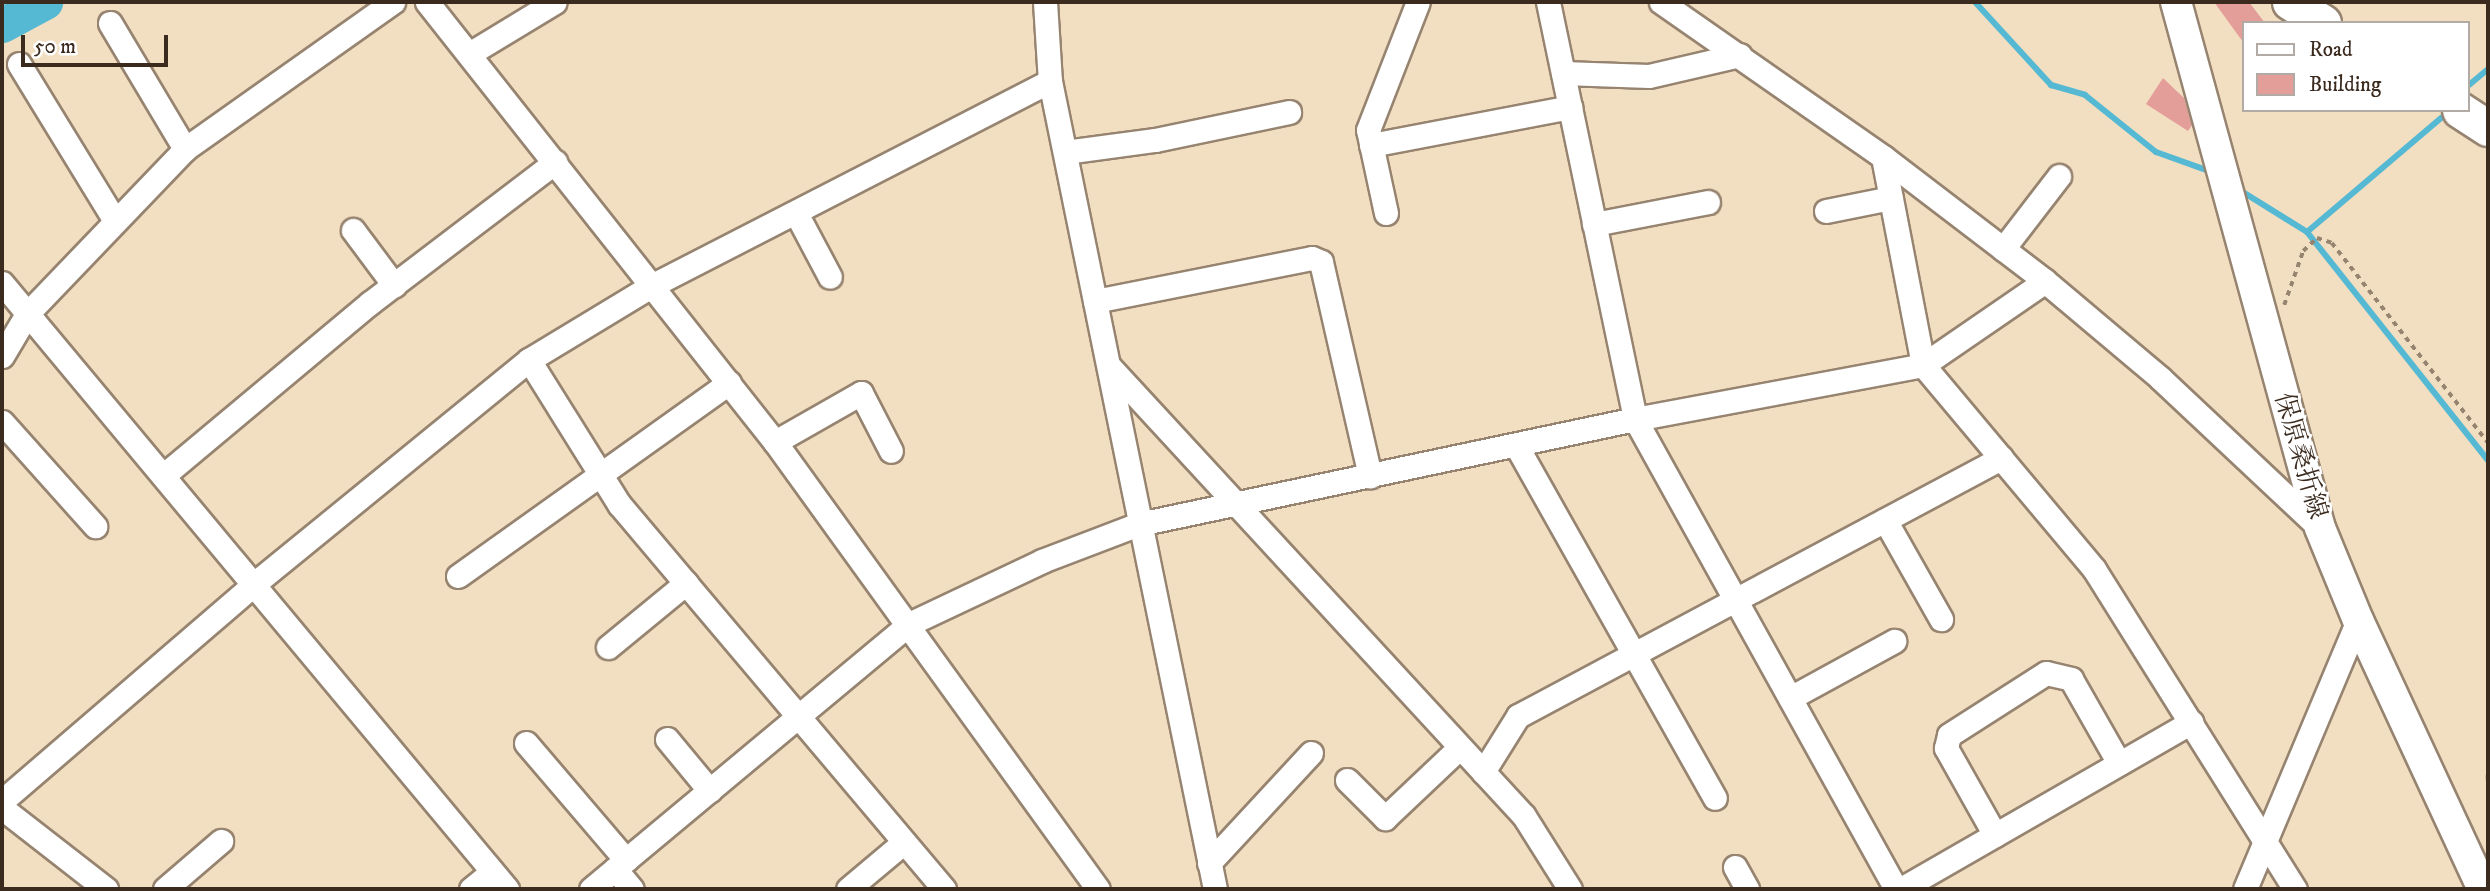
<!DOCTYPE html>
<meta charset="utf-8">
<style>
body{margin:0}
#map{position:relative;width:2490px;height:891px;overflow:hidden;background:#f2dec1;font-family:"IM FELL DW Pica","Noto Serif JP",serif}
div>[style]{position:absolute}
.stream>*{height:6px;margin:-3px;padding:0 3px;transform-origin:3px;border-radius:3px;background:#55b9d4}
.river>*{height:35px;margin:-17.5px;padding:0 17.5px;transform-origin:17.5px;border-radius:17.5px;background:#55b9d4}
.building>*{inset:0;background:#e49e9a}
.path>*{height:3.5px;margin-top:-1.75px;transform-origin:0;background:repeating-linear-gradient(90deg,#968470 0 5px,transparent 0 10px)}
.roads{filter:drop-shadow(2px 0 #968470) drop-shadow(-2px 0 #968470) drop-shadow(0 2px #968470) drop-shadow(0 -2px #968470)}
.minor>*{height:23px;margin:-11.5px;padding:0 11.5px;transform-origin:11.5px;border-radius:11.5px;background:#fff}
.major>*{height:30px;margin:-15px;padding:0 15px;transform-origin:15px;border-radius:15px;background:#fff}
.highway>*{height:35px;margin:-17.5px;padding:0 17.5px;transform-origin:17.5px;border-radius:17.5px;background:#fff}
span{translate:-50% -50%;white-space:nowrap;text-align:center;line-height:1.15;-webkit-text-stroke:5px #fff;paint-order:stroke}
.street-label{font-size:26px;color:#3b2a1e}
.frame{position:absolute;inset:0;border:4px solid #3b2a1e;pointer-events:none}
.legend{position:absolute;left:2242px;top:21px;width:228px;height:91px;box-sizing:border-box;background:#fff;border:2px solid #b1aaa5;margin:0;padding:9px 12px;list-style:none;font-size:21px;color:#3b2a1e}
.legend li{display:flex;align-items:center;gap:14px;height:35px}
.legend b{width:35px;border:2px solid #b1aaa5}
.scale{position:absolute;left:21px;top:35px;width:147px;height:32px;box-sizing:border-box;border:4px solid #3b2a1e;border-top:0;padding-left:9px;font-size:21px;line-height:24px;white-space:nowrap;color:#3b2a1e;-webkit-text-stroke:5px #fff;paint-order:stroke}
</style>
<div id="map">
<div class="stream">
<div style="left:1975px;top:2px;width:113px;rotate:47.5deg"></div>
<div style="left:2051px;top:85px;width:35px;rotate:16deg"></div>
<div style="left:2085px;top:95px;width:91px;rotate:38.8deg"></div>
<div style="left:2156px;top:152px;width:59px;rotate:19.7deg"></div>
<div style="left:2469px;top:85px;width:25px;rotate:-40deg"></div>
<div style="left:2238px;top:189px;width:81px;rotate:31.9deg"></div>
<div style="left:2307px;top:232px;width:291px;rotate:51.6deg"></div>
<div style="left:2307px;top:232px;width:176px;rotate:-40.4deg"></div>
</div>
<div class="river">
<div style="left:2px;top:25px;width:49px;rotate:-28.1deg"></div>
</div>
<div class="building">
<div style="clip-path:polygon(2214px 2px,2249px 2px,2265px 23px,2243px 23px,2243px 42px)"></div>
<div style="clip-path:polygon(2163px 78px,2184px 98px,2192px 125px,2188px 131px,2146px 104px)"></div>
</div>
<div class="path">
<div style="left:2284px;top:305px;width:57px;rotate:-70.6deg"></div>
<div style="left:2303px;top:251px;width:19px;rotate:-43deg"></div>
<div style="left:2317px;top:238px;width:16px;rotate:18deg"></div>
<div style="left:2332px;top:243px;width:254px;rotate:52deg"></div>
<div style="left:2488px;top:775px;width:5px;rotate:90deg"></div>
</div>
<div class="roads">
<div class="minor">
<div style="left:427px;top:2px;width:561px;rotate:51.66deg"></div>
<div style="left:775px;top:442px;width:551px;rotate:54.15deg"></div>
<div style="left:1045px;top:2px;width:79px;rotate:86.4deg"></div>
<div style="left:1050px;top:81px;width:825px;rotate:78.46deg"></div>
<div style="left:1548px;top:2px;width:426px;rotate:78.2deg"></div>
<div style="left:1635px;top:419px;width:538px;rotate:60.96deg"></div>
<div style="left:1661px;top:2px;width:271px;rotate:34.9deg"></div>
<div style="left:1883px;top:157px;width:204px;rotate:37.4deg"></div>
<div style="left:2045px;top:281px;width:150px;rotate:40.1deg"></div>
<div style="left:2160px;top:378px;width:219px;rotate:43.2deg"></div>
<div style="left:110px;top:23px;width:147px;rotate:59.2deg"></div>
<div style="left:469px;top:54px;width:100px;rotate:-31.2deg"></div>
<div style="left:19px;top:64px;width:182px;rotate:58.5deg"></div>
<div style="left:1563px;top:73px;width:86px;rotate:2deg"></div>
<div style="left:1649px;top:76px;width:93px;rotate:-13deg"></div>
<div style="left:1371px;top:145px;width:203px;rotate:-10.8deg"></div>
<div style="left:1065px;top:152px;width:91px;rotate:-7.6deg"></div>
<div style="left:1155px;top:140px;width:137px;rotate:-11.8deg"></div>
<div style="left:1883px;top:157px;width:212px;rotate:79.1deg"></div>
<div style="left:1923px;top:365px;width:266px;rotate:50deg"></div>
<div style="left:2094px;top:569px;width:378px;rotate:57.9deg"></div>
<div style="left:1826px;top:211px;width:66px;rotate:-11.3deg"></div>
<div style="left:796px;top:213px;width:72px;rotate:62deg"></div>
<div style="left:1386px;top:213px;width:85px;rotate:-102.2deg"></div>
<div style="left:1368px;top:130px;width:137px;rotate:-68.7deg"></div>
<div style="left:1594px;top:224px;width:116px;rotate:-10.9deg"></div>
<div style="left:353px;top:230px;width:69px;rotate:53.3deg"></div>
<div style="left:2003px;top:249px;width:92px;rotate:-52.5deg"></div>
<div style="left:2px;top:283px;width:789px;rotate:50.19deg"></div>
<div style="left:1095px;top:301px;width:221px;rotate:-11.2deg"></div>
<div style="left:1312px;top:258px;width:10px;rotate:24deg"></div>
<div style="left:1321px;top:262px;width:220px;rotate:77.1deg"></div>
<div style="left:2px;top:356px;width:49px;rotate:-59.2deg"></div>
<div style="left:27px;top:314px;width:228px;rotate:-46.2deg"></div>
<div style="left:185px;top:149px;width:255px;rotate:-35.3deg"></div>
<div style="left:529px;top:360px;width:170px;rotate:58deg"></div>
<div style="left:619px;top:504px;width:504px;rotate:49.83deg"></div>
<div style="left:1109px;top:366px;width:612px;rotate:47.32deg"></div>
<div style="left:1524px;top:816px;width:86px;rotate:57.8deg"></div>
<div style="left:2px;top:422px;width:140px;rotate:48.2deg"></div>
<div style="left:775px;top:442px;width:99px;rotate:-29.7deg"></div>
<div style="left:861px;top:393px;width:65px;rotate:62.7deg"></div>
<div style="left:1516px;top:445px;width:405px;rotate:60.6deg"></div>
<div style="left:164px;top:475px;width:268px;rotate:-39.9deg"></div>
<div style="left:370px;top:303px;width:233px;rotate:-37.3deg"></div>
<div style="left:1885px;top:520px;width:114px;rotate:60.5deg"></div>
<div style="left:458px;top:576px;width:333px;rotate:-35.5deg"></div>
<div style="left:608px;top:647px;width:101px;rotate:-39.4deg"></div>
<div style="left:1790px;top:698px;width:119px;rotate:-28.7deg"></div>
<div style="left:667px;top:739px;width:67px;rotate:50.4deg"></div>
<div style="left:526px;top:743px;width:154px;rotate:49.5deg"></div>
<div style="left:1483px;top:772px;width:66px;rotate:-58deg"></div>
<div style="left:1518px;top:716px;width:548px;rotate:-28.11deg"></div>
<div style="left:1347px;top:780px;width:54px;rotate:45deg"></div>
<div style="left:1385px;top:818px;width:103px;rotate:-43.4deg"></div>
<div style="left:2px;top:801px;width:333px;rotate:-40.7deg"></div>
<div style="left:254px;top:584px;width:355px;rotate:-39.2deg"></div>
<div style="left:529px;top:360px;width:145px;rotate:-31.2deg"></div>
<div style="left:653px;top:285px;width:446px;rotate:-27.2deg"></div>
<div style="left:2px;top:808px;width:132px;rotate:37.9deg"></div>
<div style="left:1995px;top:835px;width:100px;rotate:-119.4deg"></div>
<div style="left:1946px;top:748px;width:13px;rotate:-77deg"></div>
<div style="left:1949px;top:735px;width:115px;rotate:-32.6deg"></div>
<div style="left:2046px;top:673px;width:26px;rotate:13deg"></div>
<div style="left:2071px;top:679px;width:97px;rotate:60.3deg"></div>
<div style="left:1209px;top:863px;width:150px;rotate:-47.2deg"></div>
<div style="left:1735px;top:867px;width:25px;rotate:61deg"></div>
<div style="left:615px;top:869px;width:26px;rotate:50deg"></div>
<div style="left:165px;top:889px;width:74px;rotate:-40.6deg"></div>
<div style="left:471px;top:889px;width:27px;rotate:-39deg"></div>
<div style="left:591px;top:889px;width:414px;rotate:-39.8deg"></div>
<div style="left:909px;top:624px;width:147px;rotate:-25.3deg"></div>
<div style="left:1042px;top:561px;width:104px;rotate:-20.9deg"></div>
<div style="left:1139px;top:524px;width:507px;rotate:-11.95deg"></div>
<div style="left:1635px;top:419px;width:293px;rotate:-10.6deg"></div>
<div style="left:1923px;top:365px;width:148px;rotate:-34.5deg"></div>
<div style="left:848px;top:889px;width:73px;rotate:-40deg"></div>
<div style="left:1901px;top:889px;width:335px;rotate:-29.9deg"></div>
<div style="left:2245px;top:889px;width:292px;rotate:-67.2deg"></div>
</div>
<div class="major">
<div style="left:2176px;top:2px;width:545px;rotate:74.69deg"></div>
<div style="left:2320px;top:528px;width:100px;rotate:67.6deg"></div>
<div style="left:2358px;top:620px;width:297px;rotate:65.1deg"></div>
</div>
<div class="highway">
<div style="left:2290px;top:2px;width:39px;rotate:32deg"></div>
<div style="left:2460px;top:110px;width:33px;rotate:33deg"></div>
</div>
</div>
<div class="street-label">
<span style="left:2300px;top:456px;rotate:74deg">保原桑折線</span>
</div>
<div class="frame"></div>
<ul class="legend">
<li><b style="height:9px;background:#fff"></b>Road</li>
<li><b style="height:19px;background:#e49e9a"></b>Building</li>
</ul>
<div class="scale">50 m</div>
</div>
